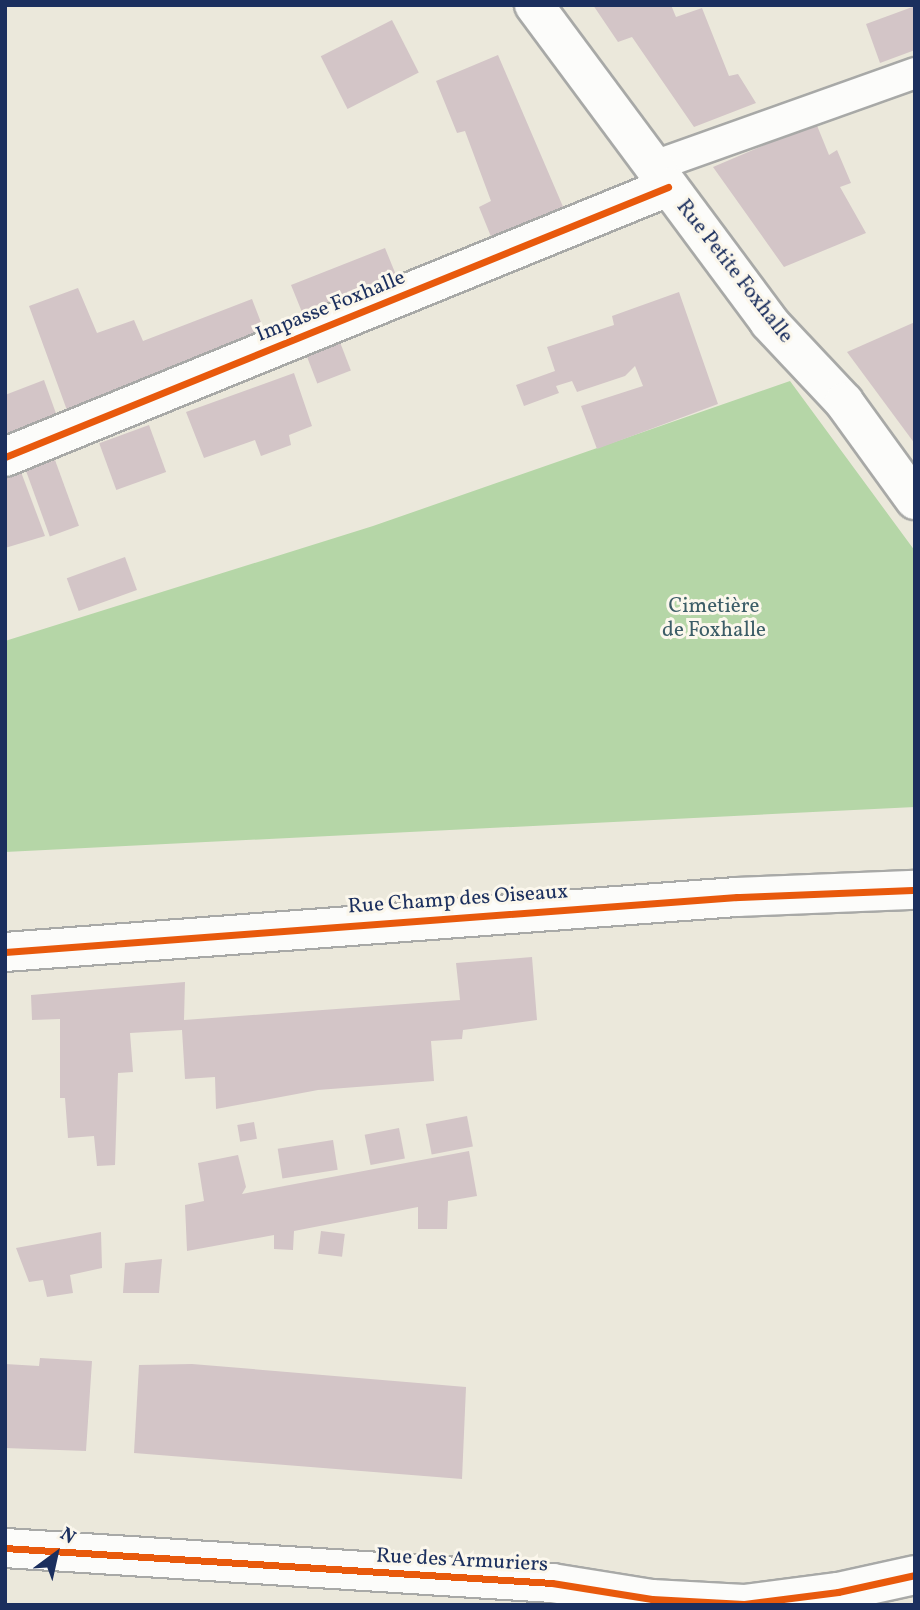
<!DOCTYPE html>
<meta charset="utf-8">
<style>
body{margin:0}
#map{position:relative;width:920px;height:1610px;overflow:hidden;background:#ebe8db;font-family:Vollkorn,serif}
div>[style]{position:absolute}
.green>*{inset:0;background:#b5d6a7}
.building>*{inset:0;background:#d3c5c7;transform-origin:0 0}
.roads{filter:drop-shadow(2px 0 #a8a9a7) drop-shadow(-2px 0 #a8a9a7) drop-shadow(0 2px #a8a9a7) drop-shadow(0 -2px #a8a9a7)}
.service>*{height:30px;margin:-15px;padding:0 15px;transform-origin:15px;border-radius:15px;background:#fcfcfa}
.minor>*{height:38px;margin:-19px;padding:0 19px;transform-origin:19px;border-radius:19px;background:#fcfcfa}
.cycleway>*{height:7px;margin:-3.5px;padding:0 3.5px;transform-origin:3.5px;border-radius:3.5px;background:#e8590c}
span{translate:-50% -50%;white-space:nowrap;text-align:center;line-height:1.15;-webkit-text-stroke:6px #fbf7ec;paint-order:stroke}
.street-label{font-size:21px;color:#1b2f5e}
.park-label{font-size:21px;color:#3c5d67}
.frame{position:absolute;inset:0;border:7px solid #1b2f5e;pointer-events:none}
.north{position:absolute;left:21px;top:1519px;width:70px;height:70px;-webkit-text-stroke:5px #fbf7ec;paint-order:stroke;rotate:33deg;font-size:19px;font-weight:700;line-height:28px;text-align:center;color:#1b2f5e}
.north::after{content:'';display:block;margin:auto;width:24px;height:32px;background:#1b2f5e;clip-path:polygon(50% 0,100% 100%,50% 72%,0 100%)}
</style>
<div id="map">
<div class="green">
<div style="clip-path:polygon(790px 381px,915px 551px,915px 807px,5px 852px,5px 641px,373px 526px)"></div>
</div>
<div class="building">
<div style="clip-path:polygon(593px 5px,671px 5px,676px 17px,702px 8px,729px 76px,738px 74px,756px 103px,694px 127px,632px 37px,618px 42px)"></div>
<div style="clip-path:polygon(915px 6px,915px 50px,880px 63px,866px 24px)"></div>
<div style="left:392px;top:20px;width:59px;height:80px;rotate:63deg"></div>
<div style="clip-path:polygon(498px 55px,564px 209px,492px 239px,479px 207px,491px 201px,465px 131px,457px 133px,436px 81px)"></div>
<div style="clip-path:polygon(816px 123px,829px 155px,837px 150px,851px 183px,840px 187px,866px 233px,784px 267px,713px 167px)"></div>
<div style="clip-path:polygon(385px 248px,396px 275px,345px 296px,348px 305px,306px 322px,291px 285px)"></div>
<div style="clip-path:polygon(78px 288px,97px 333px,134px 320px,143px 341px,252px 299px,267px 338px,68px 413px,29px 306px)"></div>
<div style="clip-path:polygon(679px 292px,718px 404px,597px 449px,581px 406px,643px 386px,635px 366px,625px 376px,577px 392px,572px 381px,556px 386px,559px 393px,524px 406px,516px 385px,555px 371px,547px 347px,614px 325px,612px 316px)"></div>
<div style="clip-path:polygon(915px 322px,915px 444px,847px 352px)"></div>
<div style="left:338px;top:337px;width:36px;height:36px;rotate:69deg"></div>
<div style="clip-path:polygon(294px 373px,312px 426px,289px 435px,291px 445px,261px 456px,255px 440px,204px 458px,186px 412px)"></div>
<div style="clip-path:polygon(44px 380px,58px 419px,5px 437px,5px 395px)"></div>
<div style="left:149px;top:425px;width:50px;height:53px;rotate:70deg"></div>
<div style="left:55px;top:460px;width:70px;height:31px;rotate:70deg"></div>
<div style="clip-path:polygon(21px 472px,45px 536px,5px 548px,5px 478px)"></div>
<div style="left:125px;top:557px;width:35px;height:62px;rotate:70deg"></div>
<div style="clip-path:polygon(532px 957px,537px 1020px,463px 1030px,462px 1039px,431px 1041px,434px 1081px,318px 1090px,216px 1109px,215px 1077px,185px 1079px,182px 1030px,130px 1033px,133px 1072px,118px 1073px,115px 1165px,97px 1166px,94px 1136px,68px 1138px,65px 1098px,60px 1098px,60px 1019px,32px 1020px,31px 995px,185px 982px,184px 1020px,460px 1000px,456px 963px)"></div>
<div style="left:467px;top:1116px;width:31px;height:42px;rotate:79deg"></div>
<div style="left:254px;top:1122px;width:17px;height:17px;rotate:80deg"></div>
<div style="left:399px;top:1128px;width:31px;height:35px;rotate:79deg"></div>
<div style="left:333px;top:1140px;width:30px;height:56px;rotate:81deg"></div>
<div style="clip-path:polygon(469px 1151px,477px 1196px,448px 1201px,447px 1229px,418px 1229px,418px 1207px,294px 1231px,293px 1250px,274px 1249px,274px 1235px,187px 1251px,185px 1205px,204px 1201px,198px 1163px,238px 1155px,246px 1187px,242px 1194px)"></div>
<div style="left:321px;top:1231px;width:24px;height:23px;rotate:7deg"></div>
<div style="clip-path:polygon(101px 1232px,102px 1268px,70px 1275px,73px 1293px,47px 1297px,43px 1280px,29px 1282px,16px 1248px)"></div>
<div style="clip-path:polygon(162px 1259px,159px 1293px,123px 1293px,125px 1263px)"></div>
<div style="clip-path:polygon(40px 1358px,92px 1361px,86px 1451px,5px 1448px,5px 1364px,39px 1366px)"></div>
<div style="clip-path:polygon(192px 1364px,466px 1387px,462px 1479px,134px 1453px,139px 1365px)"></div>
</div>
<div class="roads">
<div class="service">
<div style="left:654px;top:166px;width:277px;rotate:-19.6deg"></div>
</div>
<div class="minor">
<div style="left:534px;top:5px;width:395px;rotate:53.4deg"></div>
<div style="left:769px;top:322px;width:110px;rotate:46.8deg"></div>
<div style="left:844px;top:402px;width:121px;rotate:54.1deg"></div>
<div style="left:5px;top:457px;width:716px;rotate:-22.16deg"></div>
<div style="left:5px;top:952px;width:734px;rotate:-4.3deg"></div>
<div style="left:737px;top:897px;width:178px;rotate:-2.3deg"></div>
<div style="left:5px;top:1548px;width:548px;rotate:3.66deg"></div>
<div style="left:552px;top:1583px;width:101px;rotate:9.1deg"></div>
<div style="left:652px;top:1599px;width:92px;rotate:3.1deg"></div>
<div style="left:744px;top:1604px;width:95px;rotate:-7.3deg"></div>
<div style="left:838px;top:1592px;width:79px;rotate:-12.4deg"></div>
</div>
</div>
<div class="cycleway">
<div style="left:5px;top:457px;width:716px;rotate:-22.16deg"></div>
<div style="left:5px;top:952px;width:734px;rotate:-4.3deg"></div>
<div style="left:737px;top:897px;width:178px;rotate:-2.3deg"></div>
<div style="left:5px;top:1548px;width:548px;rotate:3.66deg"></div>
<div style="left:552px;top:1583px;width:101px;rotate:9.1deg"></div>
<div style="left:652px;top:1599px;width:92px;rotate:3.1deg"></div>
<div style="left:744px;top:1604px;width:95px;rotate:-7.3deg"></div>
<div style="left:838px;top:1592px;width:79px;rotate:-12.4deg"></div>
</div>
<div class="street-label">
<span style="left:734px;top:272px;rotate:52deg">Rue Petite Foxhalle</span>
<span style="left:331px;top:307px;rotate:-22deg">Impasse Foxhalle</span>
<span style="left:458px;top:900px;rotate:-4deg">Rue Champ des Oiseaux</span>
<span style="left:462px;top:1561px;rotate:3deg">Rue des Armuriers</span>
</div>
<div class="park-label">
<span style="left:714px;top:619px">Cimetière<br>de Foxhalle</span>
</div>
<div class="frame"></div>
<div class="north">N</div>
</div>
